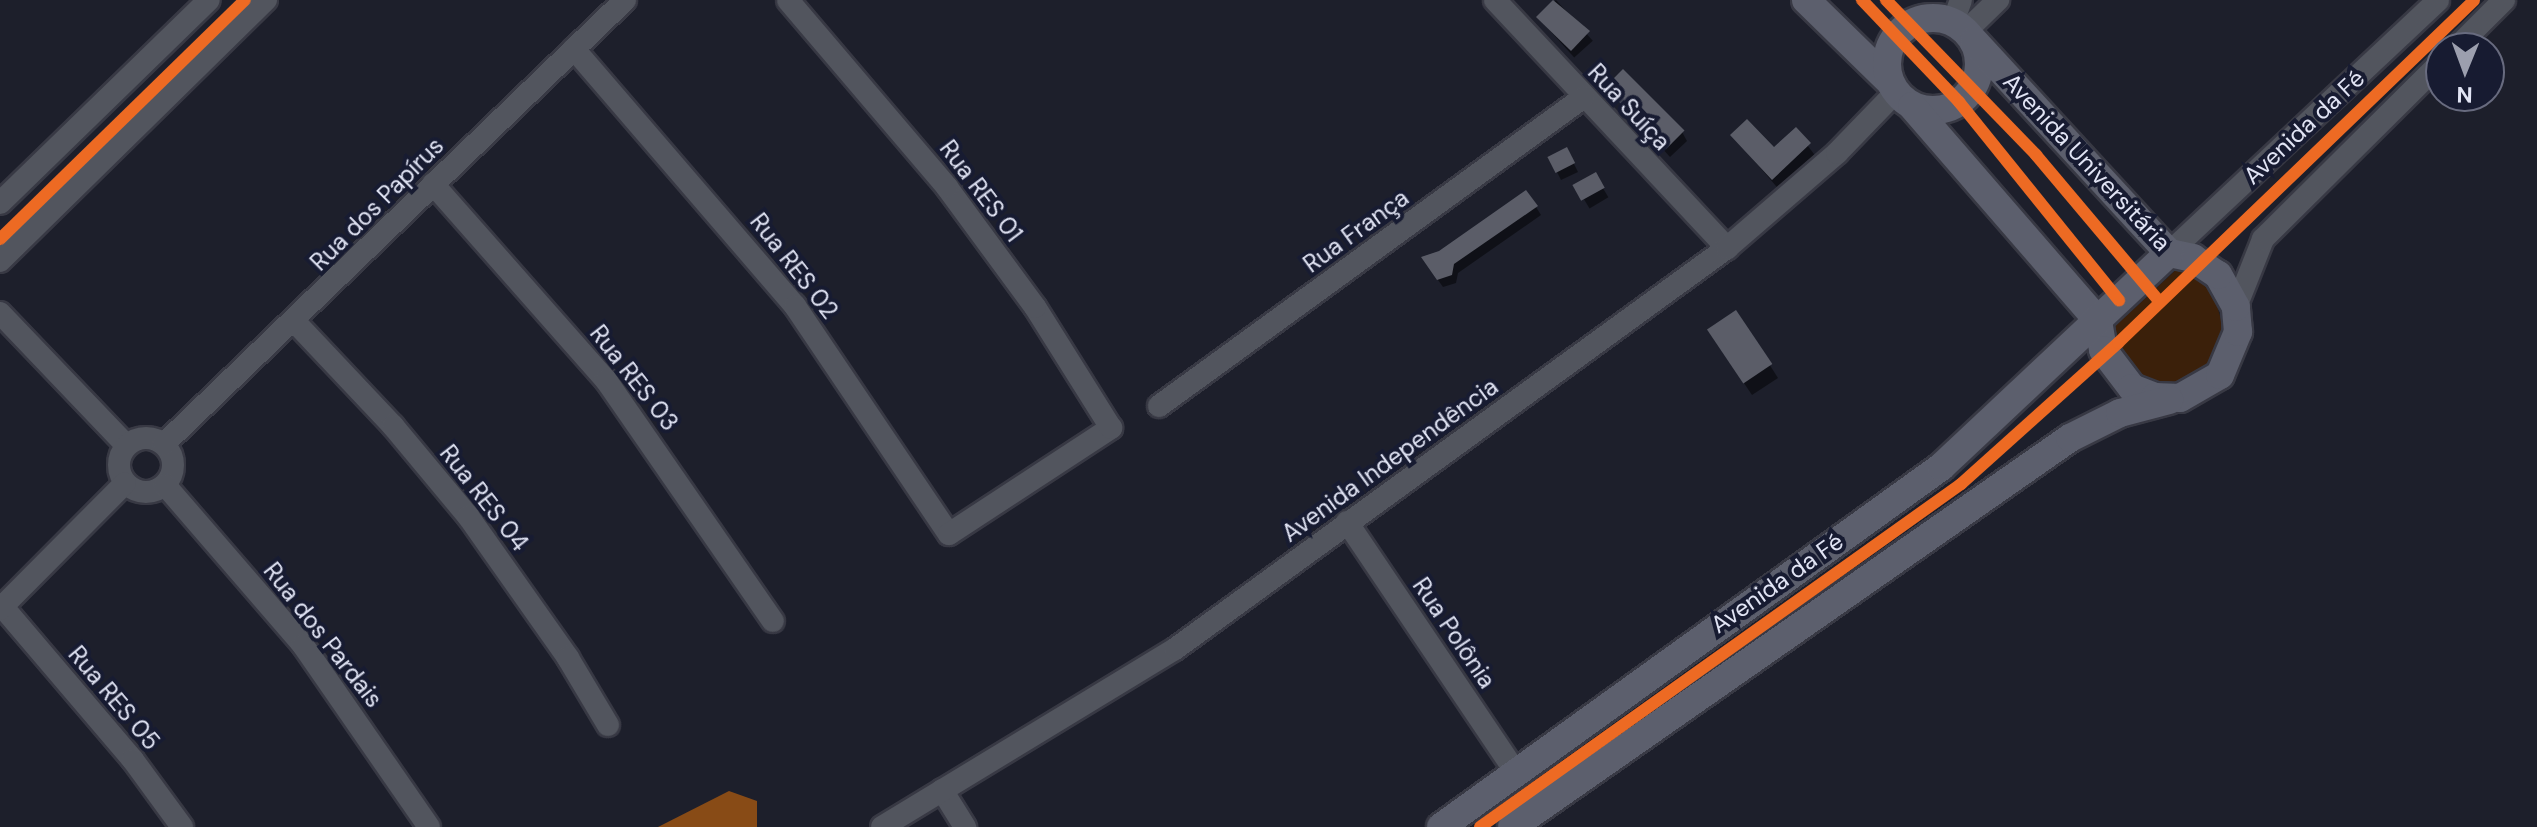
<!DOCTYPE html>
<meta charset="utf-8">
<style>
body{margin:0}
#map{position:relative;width:2537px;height:827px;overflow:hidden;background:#1d1f2b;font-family:"DM Sans",sans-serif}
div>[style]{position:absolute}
.green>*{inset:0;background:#3b200a}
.water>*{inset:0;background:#884b16}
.shadow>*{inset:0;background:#0007;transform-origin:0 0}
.building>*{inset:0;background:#5b5d68;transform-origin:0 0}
.roads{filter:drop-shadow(2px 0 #383944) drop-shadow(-2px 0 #383944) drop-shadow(0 2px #383944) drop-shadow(0 -2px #383944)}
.minor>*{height:22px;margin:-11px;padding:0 11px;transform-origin:11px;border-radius:11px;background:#52555e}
.minor>.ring{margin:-11px;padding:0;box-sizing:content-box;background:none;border:22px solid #52555e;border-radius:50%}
.major>*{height:28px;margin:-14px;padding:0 14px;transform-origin:14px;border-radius:14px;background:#5c5f6d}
.major>.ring{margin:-14px;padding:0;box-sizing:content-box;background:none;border:28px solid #5c5f6d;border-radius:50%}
.cycleway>*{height:12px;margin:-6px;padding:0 6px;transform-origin:6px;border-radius:6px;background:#ed6a23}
span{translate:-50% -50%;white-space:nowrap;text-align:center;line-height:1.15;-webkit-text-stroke:8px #171b31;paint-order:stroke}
.street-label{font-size:24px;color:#e1e4f4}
.north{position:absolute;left:2425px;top:32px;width:80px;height:80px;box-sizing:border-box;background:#171b31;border:2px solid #686b7f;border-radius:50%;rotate:181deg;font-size:22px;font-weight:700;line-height:32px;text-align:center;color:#e1e4f4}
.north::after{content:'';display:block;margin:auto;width:28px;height:36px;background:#9c9fae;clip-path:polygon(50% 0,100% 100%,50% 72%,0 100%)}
</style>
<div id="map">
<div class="green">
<div style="clip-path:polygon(2179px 267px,2202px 278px,2213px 292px,2225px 333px,2210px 366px,2188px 381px,2152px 383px,2123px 365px,2111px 330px)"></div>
</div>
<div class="water">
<div style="clip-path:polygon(729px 791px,757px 801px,757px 827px,658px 827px)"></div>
</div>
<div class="shadow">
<div style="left:1556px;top:0;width:55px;height:25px;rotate:48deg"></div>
<div style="clip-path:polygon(1607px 87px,1682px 132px,1687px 141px,1670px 157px)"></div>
<div style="clip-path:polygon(1795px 129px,1817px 158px,1781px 192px,1733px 136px,1773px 150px)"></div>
<div style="clip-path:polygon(1571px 158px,1578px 172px,1561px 180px,1557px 172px)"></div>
<div style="left:1595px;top:175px;width:26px;height:22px;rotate:59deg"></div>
<div style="clip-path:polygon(1536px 207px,1541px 215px,1458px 273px,1456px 283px,1443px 287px,1428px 266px)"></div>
<div style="clip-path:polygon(1736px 312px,1778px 378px,1752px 395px,1717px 343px)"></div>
</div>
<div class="building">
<div style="clip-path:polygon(1553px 0,1590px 31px,1571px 51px,1536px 17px)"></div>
<div style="left:1623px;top:69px;width:87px;height:26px;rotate:45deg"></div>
<div style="clip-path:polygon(1747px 119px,1774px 147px,1796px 127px,1811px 143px,1772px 180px,1730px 135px)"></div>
<div style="left:1567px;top:147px;width:18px;height:22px;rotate:63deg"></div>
<div style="left:1596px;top:172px;width:18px;height:27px;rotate:61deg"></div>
<div style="clip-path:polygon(1526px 190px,1538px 206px,1454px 264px,1452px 275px,1437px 280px,1421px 257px,1439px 251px)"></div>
<div style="left:1736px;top:310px;width:65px;height:35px;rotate:56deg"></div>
</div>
<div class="roads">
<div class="minor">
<div style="left:1495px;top:0;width:340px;rotate:46.9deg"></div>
<div style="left:1953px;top:22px;width:23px;rotate:-70deg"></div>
<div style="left:1966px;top:31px;width:45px;rotate:-44.1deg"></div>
<div style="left:2456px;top:48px;width:68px;rotate:-45deg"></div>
<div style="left:574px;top:49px;width:339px;rotate:49.3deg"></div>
<div style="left:795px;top:306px;width:275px;rotate:56deg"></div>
<div style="left:949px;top:534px;width:194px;rotate:-33.2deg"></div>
<div style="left:1111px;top:428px;width:143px;rotate:-122.1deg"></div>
<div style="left:1035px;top:307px;width:149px;rotate:-126.3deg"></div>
<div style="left:947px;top:187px;width:245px;rotate:-130.4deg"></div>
<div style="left:433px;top:184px;width:261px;rotate:48.6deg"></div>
<div style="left:606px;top:380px;width:293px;rotate:55.3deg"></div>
<div style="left:0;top:203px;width:291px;rotate:-44.2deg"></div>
<div style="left:2169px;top:253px;width:369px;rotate:-43.2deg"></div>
<div style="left:0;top:261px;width:373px;rotate:-44.5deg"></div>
<div style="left:2236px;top:307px;width:73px;rotate:-68.3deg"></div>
<div style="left:2263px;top:239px;width:251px;rotate:-44.8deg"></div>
<div style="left:0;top:313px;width:182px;rotate:46.3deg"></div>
<div style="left:295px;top:322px;width:143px;rotate:46.7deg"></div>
<div style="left:393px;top:426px;width:117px;rotate:50.2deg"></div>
<div style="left:468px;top:516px;width:174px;rotate:54.8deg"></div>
<div style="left:568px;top:658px;width:78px;rotate:59.2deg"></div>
<div style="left:1159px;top:406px;width:525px;rotate:-36.02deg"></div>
<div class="ring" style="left:119px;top:438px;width:32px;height:32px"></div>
<div style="left:164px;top:444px;width:640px;rotate:-43.92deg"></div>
<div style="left:165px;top:485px;width:211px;rotate:49.2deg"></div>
<div style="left:303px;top:645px;width:221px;rotate:55.3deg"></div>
<div style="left:1347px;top:522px;width:304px;rotate:56deg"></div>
<div style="left:2px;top:606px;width:202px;rotate:49.6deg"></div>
<div style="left:133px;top:760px;width:83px;rotate:53.8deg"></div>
<div style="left:0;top:609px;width:177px;rotate:-45.2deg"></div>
<div style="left:942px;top:790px;width:44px;rotate:58.1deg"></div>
<div style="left:882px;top:827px;width:343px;rotate:-31.3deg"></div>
<div style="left:1175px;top:649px;width:682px;rotate:-36deg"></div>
<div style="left:1727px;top:248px;width:145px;rotate:-40.8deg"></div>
<div style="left:1837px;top:153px;width:85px;rotate:-46deg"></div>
</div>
<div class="major">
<div style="left:1806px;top:0;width:117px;rotate:44.3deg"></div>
<div class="ring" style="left:1887px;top:18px;width:64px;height:64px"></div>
<div style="left:1912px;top:106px;width:284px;rotate:49.1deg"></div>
<div style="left:2098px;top:321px;width:29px;rotate:80deg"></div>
<div style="left:2103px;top:350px;width:48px;rotate:52.7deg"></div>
<div style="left:2132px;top:388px;width:25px;rotate:21deg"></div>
<div style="left:2155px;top:397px;width:25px;rotate:2deg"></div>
<div style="left:2180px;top:398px;width:46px;rotate:-29.9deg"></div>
<div style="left:2220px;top:375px;width:47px;rotate:-67.3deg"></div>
<div style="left:2238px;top:332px;width:25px;rotate:-95deg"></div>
<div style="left:2236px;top:307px;width:37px;rotate:-119deg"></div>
<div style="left:2218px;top:275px;width:30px;rotate:-146deg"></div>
<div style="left:2193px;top:258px;width:25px;rotate:-168deg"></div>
<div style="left:2169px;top:253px;width:288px;rotate:-132.6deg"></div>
<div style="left:1441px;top:827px;width:616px;rotate:-35.75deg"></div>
<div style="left:1941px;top:467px;width:313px;rotate:-43.2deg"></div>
<div style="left:1512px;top:827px;width:680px;rotate:-34.88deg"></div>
<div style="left:2070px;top:438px;width:56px;rotate:-26.6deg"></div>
<div style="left:2120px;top:413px;width:51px;rotate:-14.9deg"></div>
</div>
</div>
<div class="cycleway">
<div style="left:1862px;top:0;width:141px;rotate:46.4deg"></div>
<div style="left:1959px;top:102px;width:255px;rotate:51.1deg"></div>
<div style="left:1886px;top:0;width:216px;rotate:45.9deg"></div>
<div style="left:2036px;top:155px;width:192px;rotate:49.9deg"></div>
<div style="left:0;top:239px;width:342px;rotate:-44.3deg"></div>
<div style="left:1480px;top:827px;width:591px;rotate:-35.49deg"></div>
<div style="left:1961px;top:484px;width:211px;rotate:-41.9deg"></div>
<div style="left:2118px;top:343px;width:494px;rotate:-43.9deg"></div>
</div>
<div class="street-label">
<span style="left:1629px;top:107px;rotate:47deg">Rua Suíça</span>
<span style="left:2304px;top:127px;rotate:-43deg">Avenida da Fé</span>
<span style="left:2087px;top:162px;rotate:47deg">Avenida Universitária</span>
<span style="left:981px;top:191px;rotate:53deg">Rua RES 01</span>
<span style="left:377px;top:204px;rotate:-45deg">Rua dos Papírus</span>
<span style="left:1356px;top:231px;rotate:-36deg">Rua França</span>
<span style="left:794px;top:266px;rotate:52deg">Rua RES 02</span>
<span style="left:634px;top:378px;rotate:52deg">Rua RES 03</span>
<span style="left:1390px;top:460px;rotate:-36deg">Avenida Independência</span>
<span style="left:484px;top:498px;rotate:52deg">Rua RES 04</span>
<span style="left:1777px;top:583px;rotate:-35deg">Avenida da Fé</span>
<span style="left:1454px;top:633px;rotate:56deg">Rua Polônia</span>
<span style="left:323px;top:635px;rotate:52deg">Rua dos Pardais</span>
<span style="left:114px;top:698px;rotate:50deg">Rua RES 05</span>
</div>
<div class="north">N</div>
</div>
